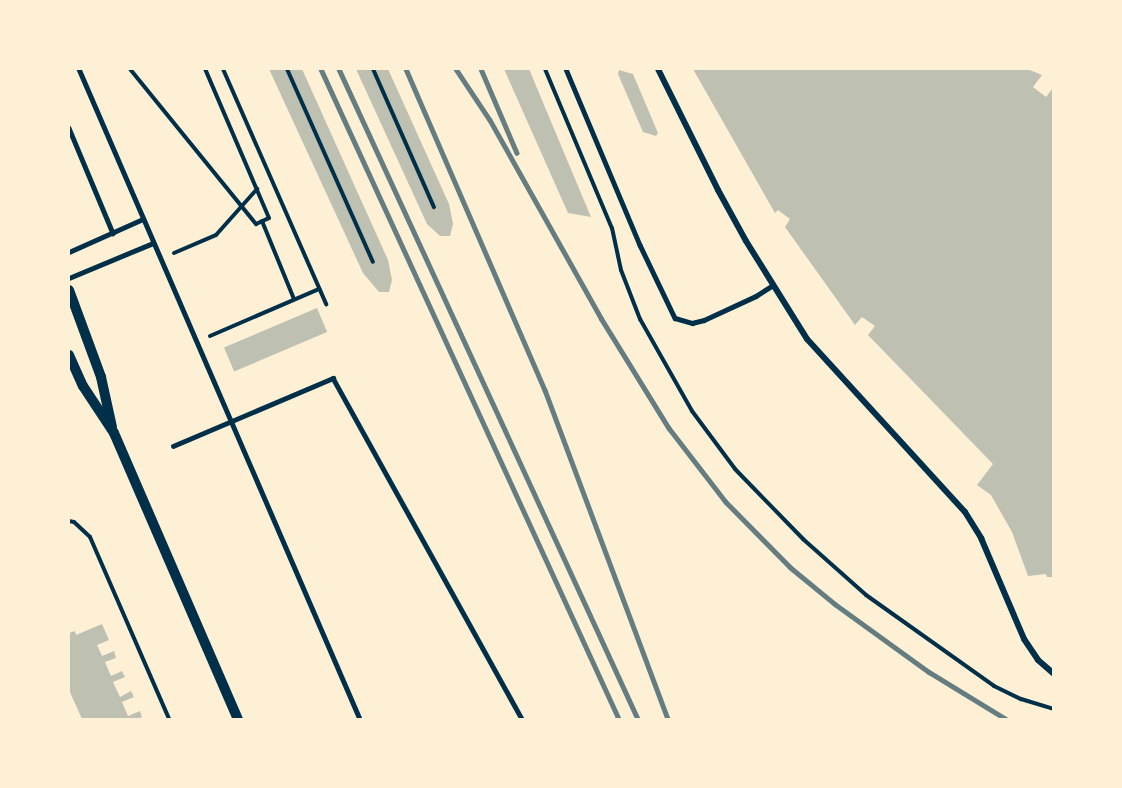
<!DOCTYPE html>
<style>
body{margin:0}
#map{position:relative;width:1122px;height:788px;overflow:hidden;background:#fdf0d5;font-family:Arial,sans-serif}
div>[style]{position:absolute}
.building>*{inset:0;background:#bec0b2;transform-origin:0 0}
.path>*{height:4px;margin:-2px;padding:0 2px;transform-origin:2px;border-radius:2px;background:#003049}
.service>*{height:4.5px;margin:-2.25px;padding:0 2.25px;transform-origin:2.25px;border-radius:2.25px;background:#003049}
.minor>*{height:6px;margin:-3px;padding:0 3px;transform-origin:3px;border-radius:3px;background:#003049}
.tertiary>*{height:10px;margin:-5px;padding:0 5px;transform-origin:5px;border-radius:5px;background:#003049}
.rail>*{height:4.5px;margin:-2.25px;padding:0 2.25px;transform-origin:2.25px;border-radius:2.25px;background:#657d81}
span{translate:-50% -50%;white-space:nowrap;text-align:center;line-height:1.15;-webkit-text-stroke:4.5px #fdf0d5;paint-order:stroke}
.frame{position:absolute;inset:0;border:70px solid #fdf0d5;pointer-events:none}
</style>
<div id="map">
<div class="building">
<div style="clip-path:polygon(269px 69px,302px 69px,388px 260px,392px 280px,389px 292px,379px 292px,363px 273px)"></div>
<div style="clip-path:polygon(356px 69px,388px 69px,449px 204px,453px 224px,450px 236px,440px 236px,427px 224px)"></div>
<div style="clip-path:polygon(504px 69px,529px 69px,591px 217px,568px 213px)"></div>
<div style="clip-path:polygon(693px 69px,1027px 69px,1042px 75px,1033px 87px,1046px 97px,1053px 88px,1053px 577px,1047px 577px,1046px 574px,1028px 576px,1012px 532px,991px 495px,977px 485px,993px 464px,868px 335px,875px 326px,862px 317px,855px 325px,785px 227px,790px 219px,778px 210px,775px 213px)"></div>
<div style="clip-path:polygon(619px 70px,633px 74px,658px 133px,656px 136px,643px 132px,618px 74px)"></div>
<div style="left:317px;top:308px;width:26px;height:101px;rotate:67deg"></div>
<div style="clip-path:polygon(102px 624px,109px 640px,97px 645px,102px 656px,114px 651px,116px 658px,105px 662px,111px 676px,122px 671px,125px 677px,113px 682px,120px 697px,131px 691px,134px 697px,122px 702px,128px 716px,140px 711px,142px 717px,138px 719px,82px 719px,69px 690px,69px 633px,75px 631px,76px 635px)"></div>
</div>
<div class="path">
<div style="left:130px;top:69px;width:200px;rotate:50.9deg"></div>
<div style="left:256px;top:224px;width:14px;rotate:-25deg"></div>
<div style="left:269px;top:218px;width:162px;rotate:-113.2deg"></div>
<div style="left:223px;top:69px;width:257px;rotate:66.3deg"></div>
<div style="left:287px;top:69px;width:211px;rotate:66deg"></div>
<div style="left:373px;top:69px;width:151px;rotate:66.2deg"></div>
<div style="left:545px;top:69px;width:173px;rotate:67.2deg"></div>
<div style="left:612px;top:228px;width:43px;rotate:77.9deg"></div>
<div style="left:621px;top:270px;width:53px;rotate:68.8deg"></div>
<div style="left:640px;top:319px;width:106px;rotate:60.5deg"></div>
<div style="left:692px;top:411px;width:72px;rotate:53.4deg"></div>
<div style="left:735px;top:469px;width:98px;rotate:45.8deg"></div>
<div style="left:803px;top:539px;width:84px;rotate:41.6deg"></div>
<div style="left:866px;top:595px;width:157px;rotate:35.4deg"></div>
<div style="left:994px;top:686px;width:30px;rotate:26deg"></div>
<div style="left:1021px;top:699px;width:34px;rotate:17deg"></div>
<div style="left:262px;top:221px;width:84px;rotate:67.7deg"></div>
<div style="left:174px;top:253px;width:46px;rotate:-23.2deg"></div>
<div style="left:216px;top:235px;width:62px;rotate:-48.3deg"></div>
<div style="left:210px;top:336px;width:119px;rotate:-23.3deg"></div>
<div style="left:69px;top:521px;width:5px;rotate:11deg"></div>
<div style="left:74px;top:522px;width:22px;rotate:43deg"></div>
<div style="left:90px;top:537px;width:198px;rotate:66.5deg"></div>
</div>
<div class="service">
<div style="left:79px;top:69px;width:708px;rotate:66.62deg"></div>
<div style="left:566px;top:69px;width:191px;rotate:67.2deg"></div>
<div style="left:640px;top:245px;width:81px;rotate:64.4deg"></div>
<div style="left:675px;top:318px;width:18px;rotate:16deg"></div>
<div style="left:692px;top:323px;width:12px;rotate:-14deg"></div>
<div style="left:704px;top:320px;width:57px;rotate:-24.8deg"></div>
<div style="left:756px;top:296px;width:20px;rotate:-33deg"></div>
<div style="left:69px;top:128px;width:114px;rotate:67.3deg"></div>
<div style="left:69px;top:252px;width:81px;rotate:-24deg"></div>
<div style="left:69px;top:278px;width:91px;rotate:-22.6deg"></div>
<div style="left:173px;top:446px;width:174px;rotate:-23deg"></div>
<div style="left:333px;top:378px;width:390px;rotate:61deg"></div>
</div>
<div class="minor">
<div style="left:658px;top:69px;width:135px;rotate:63.6deg"></div>
<div style="left:718px;top:190px;width:58px;rotate:61.2deg"></div>
<div style="left:746px;top:241px;width:115px;rotate:58.1deg"></div>
<div style="left:807px;top:339px;width:234px;rotate:47.6deg"></div>
<div style="left:965px;top:512px;width:31px;rotate:58deg"></div>
<div style="left:981px;top:538px;width:110px;rotate:66.9deg"></div>
<div style="left:1024px;top:639px;width:25px;rotate:56deg"></div>
<div style="left:1038px;top:660px;width:20px;rotate:41deg"></div>
</div>
<div class="tertiary">
<div style="left:69px;top:290px;width:93px;rotate:69.8deg"></div>
<div style="left:101px;top:377px;width:51px;rotate:77.6deg"></div>
<div style="left:69px;top:355px;width:34px;rotate:66deg"></div>
<div style="left:83px;top:386px;width:56px;rotate:56.6deg"></div>
<div style="left:114px;top:433px;width:312px;rotate:66.6deg"></div>
</div>
<div class="rail">
<div style="left:321px;top:69px;width:715px;rotate:65.37deg"></div>
<div style="left:339px;top:69px;width:715px;rotate:65.3deg"></div>
<div style="left:406px;top:69px;width:350px;rotate:66.6deg"></div>
<div style="left:545px;top:390px;width:351px;rotate:69.5deg"></div>
<div style="left:456px;top:69px;width:61px;rotate:56.3deg"></div>
<div style="left:490px;top:120px;width:227px;rotate:60.7deg"></div>
<div style="left:601px;top:318px;width:129px;rotate:58.3deg"></div>
<div style="left:669px;top:428px;width:93px;rotate:52.4deg"></div>
<div style="left:726px;top:502px;width:91px;rotate:45.4deg"></div>
<div style="left:790px;top:567px;width:58px;rotate:39.4deg"></div>
<div style="left:835px;top:604px;width:116px;rotate:35.9deg"></div>
<div style="left:929px;top:672px;width:90px;rotate:31.4deg"></div>
<div style="left:481px;top:69px;width:91px;rotate:66.8deg"></div>
</div>
<div class="frame"></div>
</div>
